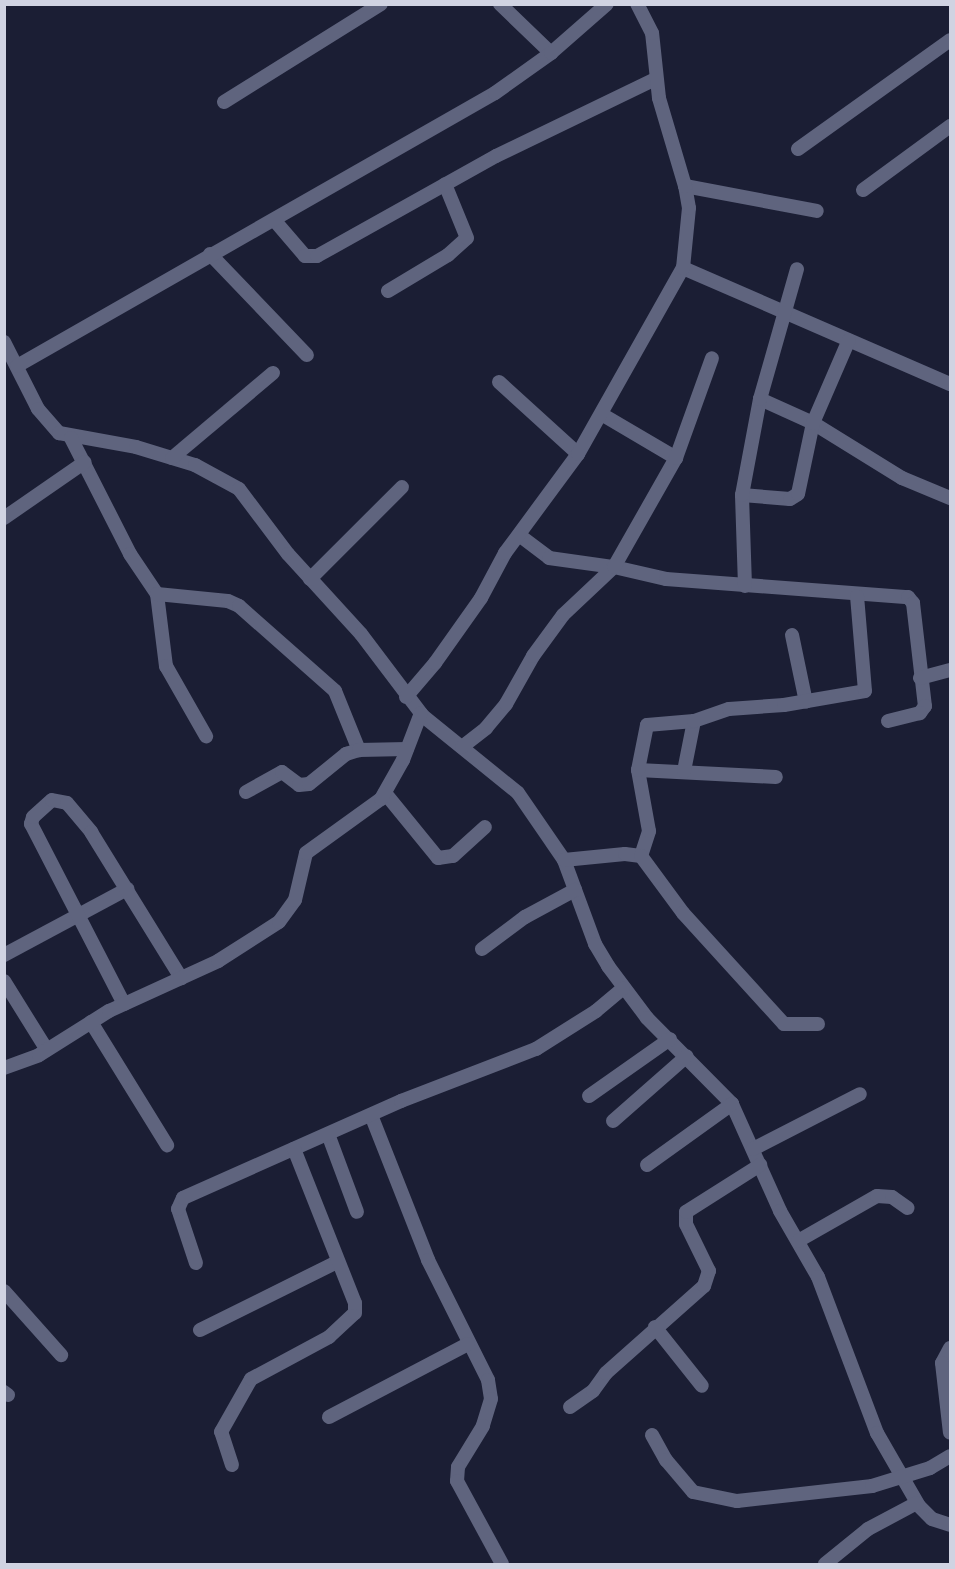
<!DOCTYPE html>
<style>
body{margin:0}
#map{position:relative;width:955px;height:1569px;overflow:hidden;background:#1b1e34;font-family:Quicksand,sans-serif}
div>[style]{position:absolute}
.street>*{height:14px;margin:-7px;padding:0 7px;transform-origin:7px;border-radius:7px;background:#5f647e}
span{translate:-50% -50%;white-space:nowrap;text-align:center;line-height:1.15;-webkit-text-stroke:4.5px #080913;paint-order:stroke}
.frame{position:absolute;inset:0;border:6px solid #d0d3e2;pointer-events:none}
</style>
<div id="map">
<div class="street">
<div style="left:500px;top:4px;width:71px;rotate:43.9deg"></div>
<div style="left:224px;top:102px;width:185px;rotate:-32deg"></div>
<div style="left:798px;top:149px;width:187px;rotate:-35.6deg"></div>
<div style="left:685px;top:186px;width:134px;rotate:10.7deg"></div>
<div style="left:863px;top:190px;width:108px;rotate:-36.3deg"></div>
<div style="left:275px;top:221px;width:46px;rotate:49.4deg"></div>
<div style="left:305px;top:256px;width:12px"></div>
<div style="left:317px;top:256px;width:205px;rotate:-29.2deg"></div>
<div style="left:496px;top:156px;width:177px;rotate:-25.8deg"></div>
<div style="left:210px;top:254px;width:140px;rotate:46.2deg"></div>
<div style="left:683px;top:268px;width:291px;rotate:23.5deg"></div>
<div style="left:388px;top:291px;width:70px;rotate:-31deg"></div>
<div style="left:448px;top:255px;width:25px;rotate:-42deg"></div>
<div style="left:467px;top:238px;width:58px;rotate:-112.2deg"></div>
<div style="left:4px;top:342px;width:75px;rotate:63.1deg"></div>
<div style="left:38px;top:409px;width:32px;rotate:49deg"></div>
<div style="left:59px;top:433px;width:78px;rotate:10.3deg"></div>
<div style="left:136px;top:447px;width:62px;rotate:17deg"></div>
<div style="left:195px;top:465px;width:50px;rotate:28.6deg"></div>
<div style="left:239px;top:489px;width:81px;rotate:53deg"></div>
<div style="left:288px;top:554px;width:108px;rotate:47.6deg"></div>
<div style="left:361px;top:634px;width:103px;rotate:52.9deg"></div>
<div style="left:423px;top:716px;width:122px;rotate:39deg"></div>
<div style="left:518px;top:793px;width:81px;rotate:55.5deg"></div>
<div style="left:564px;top:860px;width:90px;rotate:69.7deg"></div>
<div style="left:595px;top:944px;width:26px;rotate:59deg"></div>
<div style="left:608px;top:966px;width:65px;rotate:53.1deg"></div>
<div style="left:647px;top:1018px;width:121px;rotate:45.3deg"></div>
<div style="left:732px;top:1104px;width:117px;rotate:65.8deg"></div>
<div style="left:780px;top:1211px;width:76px;rotate:60.1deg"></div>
<div style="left:818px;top:1277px;width:167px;rotate:69.3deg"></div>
<div style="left:877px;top:1433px;width:84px;rotate:60.1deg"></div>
<div style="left:919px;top:1506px;width:18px;rotate:45deg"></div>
<div style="left:932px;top:1519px;width:19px;rotate:18deg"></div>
<div style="left:17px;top:366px;width:550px;rotate:-29.73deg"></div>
<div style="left:495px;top:93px;width:69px;rotate:-35.5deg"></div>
<div style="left:551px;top:53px;width:74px;rotate:-41.2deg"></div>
<div style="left:499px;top:382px;width:107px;rotate:42.3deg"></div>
<div style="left:760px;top:399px;width:58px;rotate:24.4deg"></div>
<div style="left:813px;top:423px;width:105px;rotate:31.7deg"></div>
<div style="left:902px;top:478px;width:52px;rotate:22.6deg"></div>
<div style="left:603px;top:415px;width:85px;rotate:30.5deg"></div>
<div style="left:71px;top:438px;width:130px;rotate:63deg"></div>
<div style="left:130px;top:554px;width:48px;rotate:56deg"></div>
<div style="left:157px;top:594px;width:73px;rotate:82.9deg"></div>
<div style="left:166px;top:666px;width:81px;rotate:60.3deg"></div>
<div style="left:172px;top:458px;width:132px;rotate:-40.1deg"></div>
<div style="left:742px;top:495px;width:48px;rotate:4.8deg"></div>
<div style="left:790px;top:499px;width:9px;rotate:-32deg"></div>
<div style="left:798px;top:494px;width:73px;rotate:-78.1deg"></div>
<div style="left:813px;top:423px;width:90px;rotate:-66.6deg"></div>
<div style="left:4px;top:518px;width:98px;rotate:-34.7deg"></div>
<div style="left:519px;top:535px;width:38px;rotate:37deg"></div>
<div style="left:549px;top:558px;width:66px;rotate:7.9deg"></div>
<div style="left:614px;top:567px;width:53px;rotate:13deg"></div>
<div style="left:666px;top:579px;width:243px;rotate:4.3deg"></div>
<div style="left:908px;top:597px;width:8px;rotate:50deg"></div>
<div style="left:913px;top:603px;width:104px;rotate:83.4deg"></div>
<div style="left:925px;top:706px;width:9px;rotate:126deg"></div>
<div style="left:920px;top:713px;width:33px;rotate:166deg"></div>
<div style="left:310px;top:579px;width:130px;rotate:-45deg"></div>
<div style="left:745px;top:586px;width:91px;rotate:-91.9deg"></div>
<div style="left:742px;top:495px;width:98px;rotate:-79.4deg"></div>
<div style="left:760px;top:399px;width:135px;rotate:-74.1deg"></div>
<div style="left:157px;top:594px;width:71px;rotate:5.6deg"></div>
<div style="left:228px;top:601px;width:12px;rotate:24deg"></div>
<div style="left:239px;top:606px;width:128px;rotate:41.5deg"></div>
<div style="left:335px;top:691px;width:64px;rotate:67.9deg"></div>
<div style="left:792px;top:635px;width:68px;rotate:78.2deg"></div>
<div style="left:920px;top:678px;width:31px;rotate:-15deg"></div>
<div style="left:406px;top:697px;width:45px;rotate:-49.5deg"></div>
<div style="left:435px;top:663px;width:80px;rotate:-54.7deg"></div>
<div style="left:481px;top:598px;width:51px;rotate:-61.9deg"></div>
<div style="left:505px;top:553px;width:123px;rotate:-53.6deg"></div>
<div style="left:578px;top:454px;width:214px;rotate:-60.6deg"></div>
<div style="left:683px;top:268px;width:60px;rotate:-84.3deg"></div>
<div style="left:689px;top:208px;width:22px;rotate:-100deg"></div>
<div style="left:685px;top:186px;width:92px;rotate:-106.5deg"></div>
<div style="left:659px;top:98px;width:65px;rotate:-96.1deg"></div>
<div style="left:652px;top:33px;width:33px;rotate:-117deg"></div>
<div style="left:462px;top:747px;width:31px;rotate:-38deg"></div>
<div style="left:486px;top:728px;width:31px;rotate:-50deg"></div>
<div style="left:506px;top:704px;width:55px;rotate:-60.6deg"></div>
<div style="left:533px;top:656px;width:51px;rotate:-53.8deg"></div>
<div style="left:563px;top:615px;width:70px;rotate:-43.3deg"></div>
<div style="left:614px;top:567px;width:125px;rotate:-60.4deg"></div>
<div style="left:676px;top:458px;width:106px;rotate:-70.2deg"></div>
<div style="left:638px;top:770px;width:138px;rotate:2.9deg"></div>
<div style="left:684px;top:771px;width:51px;rotate:-78.7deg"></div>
<div style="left:246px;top:792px;width:41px;rotate:-29.1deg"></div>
<div style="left:282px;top:772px;width:21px;rotate:37deg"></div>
<div style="left:299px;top:785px;width:10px;rotate:-6deg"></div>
<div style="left:309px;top:784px;width:48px;rotate:-39deg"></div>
<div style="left:346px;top:754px;width:14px;rotate:-17deg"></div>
<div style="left:359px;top:750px;width:48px;rotate:-1.2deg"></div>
<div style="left:385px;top:793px;width:84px;rotate:50.8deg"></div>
<div style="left:438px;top:858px;width:15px;rotate:-8deg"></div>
<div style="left:453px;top:856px;width:43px;rotate:-42.2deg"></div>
<div style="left:641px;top:856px;width:26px;rotate:-72deg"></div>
<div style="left:649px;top:831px;width:62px;rotate:-100.2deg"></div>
<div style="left:638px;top:770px;width:46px;rotate:-78.7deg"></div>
<div style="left:647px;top:725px;width:47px;rotate:-4.9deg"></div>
<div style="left:694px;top:721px;width:37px;rotate:-19deg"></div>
<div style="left:729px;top:709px;width:55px;rotate:-4.2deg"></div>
<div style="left:784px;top:705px;width:82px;rotate:-9.8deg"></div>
<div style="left:865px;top:691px;width:95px;rotate:-94.8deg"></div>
<div style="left:564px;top:860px;width:61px;rotate:-5.6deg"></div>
<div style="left:625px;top:854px;width:16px;rotate:7deg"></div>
<div style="left:641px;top:856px;width:71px;rotate:53.6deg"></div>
<div style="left:683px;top:913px;width:150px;rotate:47.7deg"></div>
<div style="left:784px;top:1024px;width:34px"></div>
<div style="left:482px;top:949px;width:54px;rotate:-36.7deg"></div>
<div style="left:525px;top:917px;width:57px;rotate:-28.4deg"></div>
<div style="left:4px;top:955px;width:140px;rotate:-28.2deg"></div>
<div style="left:4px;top:981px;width:81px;rotate:58.1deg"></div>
<div style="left:124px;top:1004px;width:203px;rotate:-117.3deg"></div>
<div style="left:31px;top:824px;width:7px;rotate:-74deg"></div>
<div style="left:33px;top:817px;width:25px;rotate:-42deg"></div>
<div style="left:52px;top:800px;width:15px;rotate:11deg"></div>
<div style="left:67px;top:803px;width:38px;rotate:50deg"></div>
<div style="left:91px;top:832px;width:172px;rotate:58.3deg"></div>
<div style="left:91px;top:1022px;width:145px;rotate:58.3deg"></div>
<div style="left:4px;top:1068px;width:37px;rotate:-20deg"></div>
<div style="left:39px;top:1055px;width:83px;rotate:-32.2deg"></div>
<div style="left:109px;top:1011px;width:120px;rotate:-24.6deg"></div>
<div style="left:218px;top:961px;width:72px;rotate:-32.6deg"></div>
<div style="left:279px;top:922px;width:27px;rotate:-54deg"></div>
<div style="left:295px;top:900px;width:48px;rotate:-76.8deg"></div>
<div style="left:306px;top:853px;width:92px;rotate:-35.8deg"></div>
<div style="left:381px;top:799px;width:45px;rotate:-60.6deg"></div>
<div style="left:403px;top:760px;width:50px;rotate:-69deg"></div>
<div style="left:589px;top:1096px;width:99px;rotate:-35.1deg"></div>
<div style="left:371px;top:1115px;width:156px;rotate:68.5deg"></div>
<div style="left:428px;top:1260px;width:134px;rotate:63.4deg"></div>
<div style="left:488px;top:1380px;width:19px;rotate:81deg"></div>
<div style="left:491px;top:1399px;width:28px;rotate:107deg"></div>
<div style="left:483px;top:1426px;width:48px;rotate:121.4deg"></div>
<div style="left:458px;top:1467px;width:14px;rotate:94deg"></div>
<div style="left:457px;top:1481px;width:94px;rotate:61.5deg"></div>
<div style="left:613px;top:1121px;width:98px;rotate:-41.3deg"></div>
<div style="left:328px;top:1134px;width:83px;rotate:69.6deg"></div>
<div style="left:753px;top:1149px;width:120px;rotate:-27.2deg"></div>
<div style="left:647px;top:1165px;width:105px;rotate:-35.7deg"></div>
<div style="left:798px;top:1241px;width:91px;rotate:-29.7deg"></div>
<div style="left:877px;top:1196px;width:15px;rotate:4deg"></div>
<div style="left:892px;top:1197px;width:19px;rotate:35deg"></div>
<div style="left:196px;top:1263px;width:57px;rotate:-108.4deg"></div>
<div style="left:178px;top:1209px;width:12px;rotate:-66deg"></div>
<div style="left:183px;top:1198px;width:239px;rotate:-24deg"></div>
<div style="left:401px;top:1101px;width:145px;rotate:-21.1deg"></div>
<div style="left:536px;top:1049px;width:71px;rotate:-32.3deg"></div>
<div style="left:596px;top:1011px;width:35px;rotate:-40deg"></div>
<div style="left:4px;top:1291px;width:86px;rotate:48.3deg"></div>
<div style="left:655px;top:1327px;width:75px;rotate:51.5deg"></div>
<div style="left:200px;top:1330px;width:153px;rotate:-26.4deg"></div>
<div style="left:950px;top:1348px;width:17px;rotate:118deg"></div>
<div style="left:942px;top:1363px;width:70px;rotate:83.5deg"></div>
<div style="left:4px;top:1392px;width:5px;rotate:37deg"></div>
<div style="left:570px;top:1407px;width:28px;rotate:-35deg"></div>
<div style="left:593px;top:1391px;width:22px;rotate:-54deg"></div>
<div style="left:606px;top:1373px;width:131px;rotate:-41.6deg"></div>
<div style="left:704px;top:1286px;width:16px;rotate:-72deg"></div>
<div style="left:709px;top:1271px;width:52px;rotate:-116.1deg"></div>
<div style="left:686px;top:1224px;width:12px;rotate:-90deg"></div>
<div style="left:686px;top:1212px;width:88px;rotate:-32.4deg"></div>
<div style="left:329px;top:1417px;width:157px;rotate:-27.7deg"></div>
<div style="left:652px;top:1435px;width:29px;rotate:61deg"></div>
<div style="left:666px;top:1460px;width:42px;rotate:49.8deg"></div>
<div style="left:693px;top:1492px;width:45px;rotate:11.6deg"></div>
<div style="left:737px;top:1501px;width:136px;rotate:-6.3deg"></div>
<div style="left:872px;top:1486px;width:61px;rotate:-17.2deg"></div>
<div style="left:930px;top:1468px;width:23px;rotate:-31deg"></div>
<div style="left:232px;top:1465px;width:35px;rotate:-108deg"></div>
<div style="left:221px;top:1432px;width:61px;rotate:-60.5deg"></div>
<div style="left:251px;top:1379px;width:89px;rotate:-28.3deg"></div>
<div style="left:329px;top:1337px;width:35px;rotate:-43deg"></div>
<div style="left:355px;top:1313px;width:10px;rotate:-90deg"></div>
<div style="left:355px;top:1303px;width:166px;rotate:-111.6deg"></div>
<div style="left:825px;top:1564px;width:55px;rotate:-39.1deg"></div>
<div style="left:868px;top:1529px;width:55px;rotate:-28deg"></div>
</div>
<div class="frame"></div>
</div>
